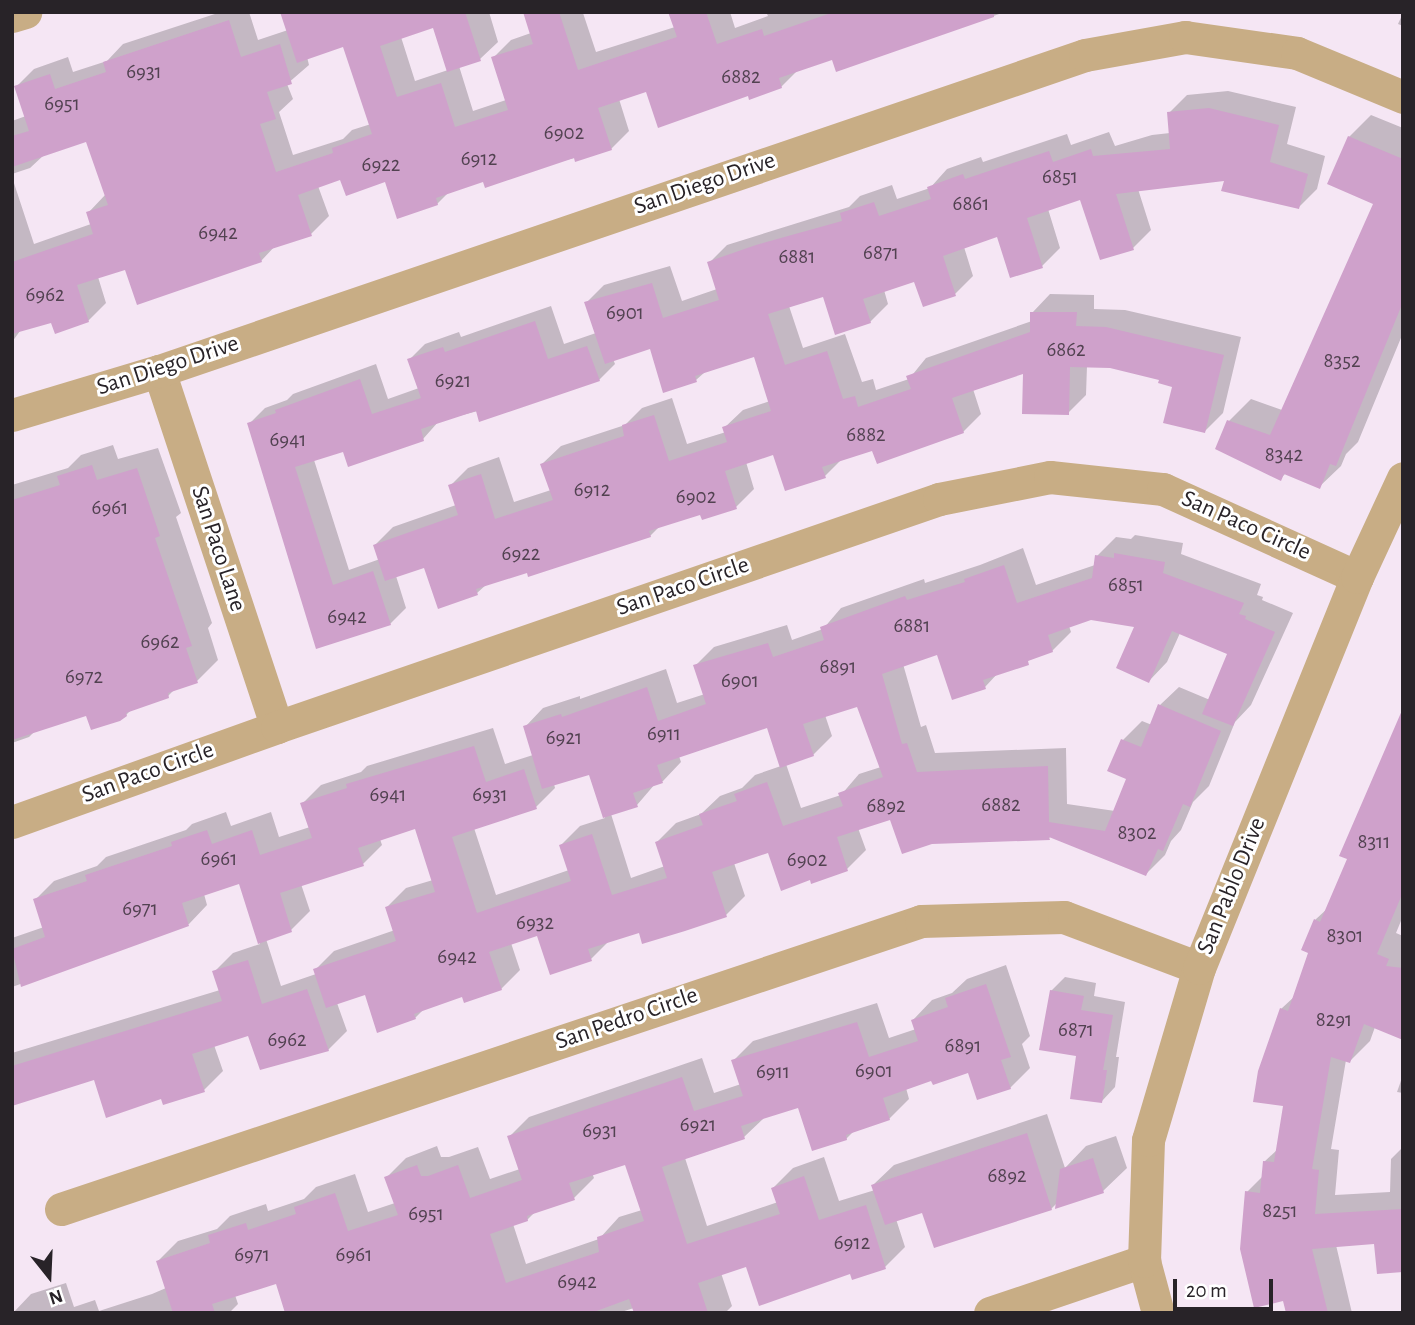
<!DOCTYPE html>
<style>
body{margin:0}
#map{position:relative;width:1415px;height:1325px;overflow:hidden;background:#f5e6f4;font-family:"Alegreya Sans",sans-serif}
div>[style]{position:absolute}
.shadow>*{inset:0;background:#0003}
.building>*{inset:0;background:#cfa1cb}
.minor>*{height:33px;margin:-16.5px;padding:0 16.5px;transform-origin:16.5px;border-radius:16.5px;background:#c8ad85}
span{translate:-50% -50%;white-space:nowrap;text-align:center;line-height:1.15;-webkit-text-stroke:6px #fff;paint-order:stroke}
.number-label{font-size:21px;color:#524251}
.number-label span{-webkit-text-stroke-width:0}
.street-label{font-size:24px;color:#282328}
.frame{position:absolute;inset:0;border:14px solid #282328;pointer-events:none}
.north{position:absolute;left:14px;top:1241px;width:70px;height:70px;-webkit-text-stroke:5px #fff;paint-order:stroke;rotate:162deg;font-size:19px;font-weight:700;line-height:28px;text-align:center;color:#282328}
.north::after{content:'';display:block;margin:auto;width:24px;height:32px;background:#282328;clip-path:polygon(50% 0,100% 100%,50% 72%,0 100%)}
.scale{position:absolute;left:1173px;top:1279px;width:100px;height:32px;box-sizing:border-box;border:4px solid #282328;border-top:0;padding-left:9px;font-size:21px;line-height:24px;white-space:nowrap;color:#282328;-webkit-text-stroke:5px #fff;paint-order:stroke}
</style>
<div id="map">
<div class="shadow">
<div style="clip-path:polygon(evenodd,221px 12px,249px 12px,258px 40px,288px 30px,282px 12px,489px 12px,498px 42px,480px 59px,459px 66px,473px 111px,506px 100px,493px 58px,511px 40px,531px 33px,525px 12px,586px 12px,583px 13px,596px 52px,675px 27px,670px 12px,730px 12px,735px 28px,768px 16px,766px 12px,1005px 12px,837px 70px,833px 58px,799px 69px,781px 87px,749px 94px,647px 90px,619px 99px,629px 131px,611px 149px,484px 180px,449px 192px,437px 204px,386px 180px,341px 178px,318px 186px,329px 216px,311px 234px,276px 245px,261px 261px,126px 267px,98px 277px,106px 303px,88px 321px,52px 320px,20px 331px,12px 342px,12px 177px,34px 244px,91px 224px,88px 213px,106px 194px,87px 140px,44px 155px,30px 168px,12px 174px,12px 121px,26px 116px,16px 87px,34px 69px,68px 57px,73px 72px,107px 61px,123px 44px,221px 12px,434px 26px,448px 70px,415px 81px,401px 37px,434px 26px,221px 12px,344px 45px,371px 124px,352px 130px,343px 139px,293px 155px,279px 112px,293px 99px,287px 84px,309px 65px,307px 57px,344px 45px)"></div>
<div style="clip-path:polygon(1403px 13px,1403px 26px,1398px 24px)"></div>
<div style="clip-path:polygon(evenodd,1228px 91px,1296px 107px,1287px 144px,1325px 156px,1317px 189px,1299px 207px,1226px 179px,1138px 189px,1151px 230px,1133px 248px,1081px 198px,1048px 209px,1060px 248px,1042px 266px,998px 235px,964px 247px,973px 276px,955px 294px,915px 280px,884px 290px,888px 304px,870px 322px,824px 295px,789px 306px,803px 348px,845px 334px,862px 382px,873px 379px,876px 390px,909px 379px,926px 358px,1032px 321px,1032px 313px,1050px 294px,1094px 295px,1094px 309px,1125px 310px,1241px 337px,1223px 413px,1205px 431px,1174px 386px,1161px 379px,1111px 367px,1087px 366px,1086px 395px,1068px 413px,1025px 372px,973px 389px,981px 414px,963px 432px,874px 449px,843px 458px,825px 476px,774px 453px,746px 462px,754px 489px,736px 507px,702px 513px,660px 526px,650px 536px,487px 584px,477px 593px,425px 566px,396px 576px,406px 608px,390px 624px,317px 647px,249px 424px,265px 408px,287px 400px,293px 394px,376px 364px,388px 399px,419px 388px,409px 360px,425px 344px,459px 332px,461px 337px,551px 306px,564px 344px,596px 333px,586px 303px,604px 285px,670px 266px,682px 301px,717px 289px,709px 263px,727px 245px,849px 207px,860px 196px,892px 185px,897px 199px,930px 188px,947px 169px,981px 157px,983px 162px,1067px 134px,1071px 145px,1109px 132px,1115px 146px,1152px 135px,1170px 133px,1169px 113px,1187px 95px,1228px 91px,651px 347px,696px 380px,705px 372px,755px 355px,770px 401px,743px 410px,724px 428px,726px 432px,687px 444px,672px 398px,642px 408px,625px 425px,561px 446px,542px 464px,551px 490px,514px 502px,499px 457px,468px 468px,450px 486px,456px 505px,393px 527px,375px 545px,380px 559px,349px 570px,314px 460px,344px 450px,423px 439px,439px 421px,599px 380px,615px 364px,613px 359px,651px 347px)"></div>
<div style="clip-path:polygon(1371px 115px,1403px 128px,1403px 333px,1358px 442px,1346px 454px,1341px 466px,1319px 487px,1286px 473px,1281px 478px,1229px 421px,1251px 399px,1282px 410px,1375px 203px,1349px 137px)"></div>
<div style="clip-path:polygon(113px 445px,118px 459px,158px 448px,181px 513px,176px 517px,212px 623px,208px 628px,218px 660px,197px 681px,176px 688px,168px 696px,132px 709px,126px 715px,87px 713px,36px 730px,29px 737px,12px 743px,12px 485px,68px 468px,81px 455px)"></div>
<div style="clip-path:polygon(evenodd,1135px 535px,1183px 543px,1181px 554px,1261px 584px,1257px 595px,1263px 597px,1262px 600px,1293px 613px,1251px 705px,1235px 722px,1209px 786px,1193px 802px,1181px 830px,1171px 841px,1165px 855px,1146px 874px,1052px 836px,1049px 838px,891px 817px,858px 828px,866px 850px,847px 869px,811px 878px,769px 851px,734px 863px,745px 896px,726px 915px,640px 930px,610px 940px,591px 959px,538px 934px,511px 943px,520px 970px,501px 989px,463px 995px,424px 1009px,415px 1018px,366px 993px,337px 1003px,347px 1031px,328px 1050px,250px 1033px,214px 1045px,223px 1071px,204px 1090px,95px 1078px,12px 1105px,12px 1053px,220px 990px,214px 972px,233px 953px,260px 944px,240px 881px,204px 894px,207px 905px,189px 924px,12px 987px,12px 938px,44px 927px,35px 900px,54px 881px,97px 866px,106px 857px,186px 830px,192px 824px,226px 812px,231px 826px,271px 812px,279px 837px,310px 827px,302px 804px,321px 785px,361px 772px,367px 766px,493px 728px,505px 764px,533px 755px,525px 727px,543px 708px,580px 696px,580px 699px,666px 669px,677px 703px,705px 694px,695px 666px,714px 647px,787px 625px,792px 640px,823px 629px,841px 608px,924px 579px,925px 583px,980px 565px,1023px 548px,1036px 585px,1095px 565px,1097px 556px,1116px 537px,1131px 539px,1135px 535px,1091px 618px,1137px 626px,1149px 681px,1167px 662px,1180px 633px,1229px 653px,1210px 700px,1179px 687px,1160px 705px,1152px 725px,1142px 721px,1123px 740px,1129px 778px,1115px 811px,1067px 804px,1066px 748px,935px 753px,926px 725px,921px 727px,903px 664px,938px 653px,985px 687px,999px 672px,1052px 651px,1071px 632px,1069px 626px,1091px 618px,1135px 535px,858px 704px,881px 767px,859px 774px,841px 795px,801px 808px,786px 764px,813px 755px,832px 736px,825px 715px,858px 704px,1135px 535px,768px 726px,781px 766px,755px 775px,742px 788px,720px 796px,701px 814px,676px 823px,657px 842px,665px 866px,631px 878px,611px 814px,637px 805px,655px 784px,663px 781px,681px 762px,679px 756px,768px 726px,1135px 535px,590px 773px,605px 818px,580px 826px,561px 845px,569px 870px,496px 895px,474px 828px,536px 807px,555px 788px,554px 784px,590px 773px,1135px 535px,416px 827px,433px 880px,406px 888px,387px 907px,395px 930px,334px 951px,315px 970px,316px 974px,281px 986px,266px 939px,291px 930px,310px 911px,301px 884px,363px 864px,382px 845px,380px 839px,416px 827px)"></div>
<div style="clip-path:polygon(1403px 712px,1403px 916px,1396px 933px,1403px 936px,1403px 1015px,1375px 1027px,1370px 1041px,1350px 1061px,1346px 1060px,1331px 1149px,1339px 1150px,1335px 1195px,1390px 1192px,1391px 1159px,1403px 1147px,1403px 1270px,1376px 1242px,1336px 1245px,1352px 1313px,1288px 1313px,1247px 1192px,1263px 1176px,1264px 1162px,1278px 1149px,1285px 1105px,1281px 1009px,1295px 996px,1311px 952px,1315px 920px,1328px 908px,1349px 858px)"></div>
<div style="clip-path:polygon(evenodd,1006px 965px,1030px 1036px,1022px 1044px,1030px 1068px,1010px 1088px,969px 1071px,933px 1079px,906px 1088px,909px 1099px,889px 1119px,854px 1131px,846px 1139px,799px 1106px,765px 1117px,744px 1137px,685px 1158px,707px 1226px,778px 1202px,773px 1188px,793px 1168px,824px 1157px,839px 1201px,875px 1190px,873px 1185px,894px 1165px,1047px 1114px,1065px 1168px,1086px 1146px,1116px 1136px,1127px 1168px,1103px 1191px,1057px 1207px,1058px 1202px,1051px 1209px,923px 1211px,896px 1219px,905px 1247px,885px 1267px,851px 1272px,747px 1265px,721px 1273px,732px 1306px,725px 1313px,636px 1313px,634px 1308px,618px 1313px,287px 1313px,277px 1282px,235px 1295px,238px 1304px,229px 1313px,13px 1313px,31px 1294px,66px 1283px,74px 1307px,95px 1300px,99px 1311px,152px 1294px,166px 1288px,158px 1261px,178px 1241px,217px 1229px,230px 1216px,266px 1204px,268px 1211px,304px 1199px,316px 1187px,355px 1174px,368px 1212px,395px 1203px,386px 1178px,406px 1158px,437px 1146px,441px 1157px,449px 1157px,478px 1147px,490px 1179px,520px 1169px,509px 1137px,529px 1117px,702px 1058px,714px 1093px,741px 1084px,733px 1061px,753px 1041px,877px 1003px,889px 1038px,916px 1029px,913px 1020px,932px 1000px,952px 993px,967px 979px,1006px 965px,626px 1163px,642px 1210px,619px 1217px,599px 1239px,526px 1264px,513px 1224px,527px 1220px,536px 1211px,574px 1198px,594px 1178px,592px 1173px,626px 1163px)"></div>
<div style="clip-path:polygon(1065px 977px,1096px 983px,1094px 996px,1125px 1002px,1116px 1057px,1119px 1057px,1115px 1087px,1102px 1101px,1078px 1055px,1051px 991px)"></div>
<div style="clip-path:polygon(1403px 1075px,1403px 1093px,1397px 1092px)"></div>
</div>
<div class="building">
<div style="clip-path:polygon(280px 12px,465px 12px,481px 61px,447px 72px,433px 28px,380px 46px,397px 97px,441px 83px,455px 127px,508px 110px,491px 57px,533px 44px,523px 12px,559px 12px,578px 70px,677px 37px,668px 12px,706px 12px,717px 44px,762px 29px,764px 36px,834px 12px,994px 12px,994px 17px,836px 72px,832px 60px,779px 78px,782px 88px,749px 100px,748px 96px,658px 128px,646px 92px,598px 108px,612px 150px,575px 162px,574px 158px,485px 188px,483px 182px,436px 198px,438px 205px,397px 219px,385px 182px,346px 196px,340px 180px,298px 195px,312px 236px,259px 253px,262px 262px,137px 305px,125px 270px,77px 285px,89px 322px,55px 334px,51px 323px,12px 334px,12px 262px,93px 234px,86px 212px,108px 205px,86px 142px,12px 167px,12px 136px,29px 131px,14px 86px,50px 74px,55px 89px,106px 72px,103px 62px,229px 20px,241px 57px,280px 44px,292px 84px,267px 92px,276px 119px,260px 124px,276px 172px,333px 153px,332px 148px,372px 134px,343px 47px,297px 63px)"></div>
<div style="clip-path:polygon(1209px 108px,1279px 125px,1270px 162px,1308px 174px,1299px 209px,1221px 191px,1224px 181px,1116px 194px,1134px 250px,1100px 260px,1080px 200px,1027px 218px,1043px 268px,1010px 278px,997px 237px,943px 256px,956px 296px,923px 307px,914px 282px,863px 299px,871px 323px,835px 335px,823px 297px,768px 314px,785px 365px,827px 351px,843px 399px,855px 396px,858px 407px,911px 389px,906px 376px,1030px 332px,1030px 312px,1077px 312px,1076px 326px,1106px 327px,1224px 355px,1205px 433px,1163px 423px,1172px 387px,1158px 383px,1159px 380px,1110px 368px,1070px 367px,1069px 415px,1022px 414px,1023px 374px,952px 398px,964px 433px,877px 464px,872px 451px,822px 467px,826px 478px,785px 491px,773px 455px,725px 471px,737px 509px,702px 520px,700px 515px,649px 531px,651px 537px,528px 577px,527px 573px,476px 589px,478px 595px,438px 609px,424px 568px,385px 581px,373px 545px,458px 515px,448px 485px,481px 474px,495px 519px,553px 500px,540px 464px,624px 436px,622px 425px,654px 415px,669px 461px,727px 442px,722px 427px,771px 411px,754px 357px,695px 376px,697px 382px,663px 393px,650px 349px,605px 364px,584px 302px,652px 283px,663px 318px,719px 300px,707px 262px,756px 245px,842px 221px,840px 213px,874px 202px,879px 216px,931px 199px,927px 187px,963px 174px,965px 179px,1049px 151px,1053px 162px,1091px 149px,1093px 156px,1170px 149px,1167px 112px)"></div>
<div style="clip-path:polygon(1348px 136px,1403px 159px,1403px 302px,1336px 466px,1330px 464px,1320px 489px,1284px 474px,1281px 481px,1215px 449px,1227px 420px,1270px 435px,1373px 204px,1327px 184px)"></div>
<div style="clip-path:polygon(535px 321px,548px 359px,587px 346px,600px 381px,479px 422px,476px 411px,421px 429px,424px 441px,348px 467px,343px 452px,295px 467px,333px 585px,373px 571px,391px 625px,316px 649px,247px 423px,276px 413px,275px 410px,360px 379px,372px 414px,421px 398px,407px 359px,443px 347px,445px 352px)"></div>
<div style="clip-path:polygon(92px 465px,97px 480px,137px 468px,160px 536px,155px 538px,192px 646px,186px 648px,198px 683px,168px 693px,169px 698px,126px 713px,127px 716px,120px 721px,91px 730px,86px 716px,12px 740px,12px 500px,60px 485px,57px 476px)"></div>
<div style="clip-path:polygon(1114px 553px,1165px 562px,1163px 573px,1244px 603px,1239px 614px,1246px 616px,1245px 619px,1275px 632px,1233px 726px,1202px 714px,1227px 654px,1172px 631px,1149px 683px,1116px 668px,1134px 627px,1091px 620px,1048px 635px,1053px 652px,1028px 661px,1029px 665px,983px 680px,986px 689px,952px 700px,937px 655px,882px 674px,902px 744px,907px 743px,917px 772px,1048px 766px,1049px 822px,1105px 831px,1126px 779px,1107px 771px,1121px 739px,1141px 747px,1158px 704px,1221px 731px,1190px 807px,1183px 804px,1163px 851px,1158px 849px,1146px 876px,1049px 837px,1050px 840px,932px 844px,902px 854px,890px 820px,837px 837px,848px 871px,811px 884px,810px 880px,781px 891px,768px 853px,712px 872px,727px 917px,685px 931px,642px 944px,639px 933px,588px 949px,592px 961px,550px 975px,537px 936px,489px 952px,502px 990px,464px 1003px,462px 997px,414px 1014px,416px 1019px,377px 1033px,365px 995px,326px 1008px,313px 969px,396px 941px,385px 907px,435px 892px,415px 829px,358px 848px,364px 866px,280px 893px,292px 932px,258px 944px,239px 884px,182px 903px,189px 926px,21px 987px,12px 949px,45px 937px,33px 899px,87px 881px,85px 875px,172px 846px,171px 842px,207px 830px,212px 844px,252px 830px,260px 855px,312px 838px,300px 803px,347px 788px,346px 784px,474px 746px,486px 782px,524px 769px,537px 809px,452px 837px,477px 913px,571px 881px,559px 845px,592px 834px,612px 895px,667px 878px,655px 842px,703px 825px,699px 814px,737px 801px,734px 794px,767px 782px,783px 826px,843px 806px,838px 793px,883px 777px,857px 707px,803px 724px,814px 756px,780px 768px,767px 728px,657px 765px,663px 783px,633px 793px,638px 807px,603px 818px,589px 775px,542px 789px,523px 726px,561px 714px,562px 717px,647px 687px,658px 721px,706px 704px,693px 665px,768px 643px,773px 657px,824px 640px,820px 627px,905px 596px,907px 600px,965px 582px,964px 579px,1004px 565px,1017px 603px,1092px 578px,1095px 555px,1114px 558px)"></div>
<div style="clip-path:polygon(1403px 708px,1403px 892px,1377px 954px,1389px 959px,1386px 966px,1403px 968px,1403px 1040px,1364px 1024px,1350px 1063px,1331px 1057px,1312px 1169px,1319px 1170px,1315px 1214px,1403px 1209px,1403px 1272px,1377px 1274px,1374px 1244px,1312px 1249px,1328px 1313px,1286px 1313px,1283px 1301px,1254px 1308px,1240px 1249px,1245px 1191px,1260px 1193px,1263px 1161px,1274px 1162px,1283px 1106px,1253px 1102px,1258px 1071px,1280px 1008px,1288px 1011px,1308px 953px,1301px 950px,1314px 919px,1320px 922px,1347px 859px,1339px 856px)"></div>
<div style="clip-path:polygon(248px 960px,262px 1004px,307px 989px,329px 1051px,260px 1070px,248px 1036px,192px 1054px,205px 1092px,163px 1105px,161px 1099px,106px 1118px,94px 1080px,12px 1106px,12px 1066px,222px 1001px,212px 971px)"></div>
<div style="clip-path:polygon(evenodd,986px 984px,1011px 1057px,1001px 1060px,1011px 1089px,977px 1100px,968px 1073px,933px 1085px,931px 1081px,883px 1098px,890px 1120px,846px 1135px,847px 1140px,812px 1151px,798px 1108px,741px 1126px,745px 1139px,662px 1167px,687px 1244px,780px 1214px,771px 1188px,804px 1176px,819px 1220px,866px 1205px,886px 1269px,852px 1280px,850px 1274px,759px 1306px,746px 1267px,698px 1283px,708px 1313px,634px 1313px,629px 1299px,591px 1313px,285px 1313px,276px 1284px,212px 1304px,215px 1313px,173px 1313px,156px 1261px,210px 1243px,208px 1235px,246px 1223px,248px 1230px,296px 1214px,294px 1207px,335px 1193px,348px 1231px,398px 1215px,384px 1177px,417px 1165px,421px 1176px,428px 1176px,458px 1165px,470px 1198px,522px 1180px,507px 1136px,682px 1077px,694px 1111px,743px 1096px,731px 1060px,857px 1022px,869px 1057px,918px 1041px,911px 1020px,948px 1007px,945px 998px,986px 984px,625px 1165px,644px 1221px,597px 1237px,599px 1252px,506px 1283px,490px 1234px,528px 1221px,527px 1216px,575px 1200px,569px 1183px,625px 1165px)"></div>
<div style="clip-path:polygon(1050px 990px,1084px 996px,1081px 1010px,1113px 1015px,1103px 1070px,1107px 1070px,1102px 1103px,1070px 1099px,1076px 1056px,1039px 1050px)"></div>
<div style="clip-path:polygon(1027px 1133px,1052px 1210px,934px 1248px,922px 1213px,885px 1225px,871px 1185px)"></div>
<div style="clip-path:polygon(1093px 1158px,1104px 1193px,1055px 1209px,1060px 1169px)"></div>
</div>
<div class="minor">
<div style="left:12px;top:16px;width:14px;rotate:-17deg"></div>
<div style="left:159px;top:371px;width:375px;rotate:71.7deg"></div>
<div style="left:12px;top:415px;width:153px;rotate:-16.7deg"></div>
<div style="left:159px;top:371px;width:978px;rotate:-18.84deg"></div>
<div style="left:1085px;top:55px;width:102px;rotate:-10.2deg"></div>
<div style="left:1185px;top:37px;width:113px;rotate:8.1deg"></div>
<div style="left:1297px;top:53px;width:115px;rotate:22.5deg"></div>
<div style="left:12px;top:822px;width:282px;rotate:-19.7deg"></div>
<div style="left:277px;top:727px;width:700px;rotate:-19deg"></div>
<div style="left:939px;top:499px;width:113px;rotate:-11.2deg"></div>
<div style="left:1050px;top:477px;width:114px;rotate:6.1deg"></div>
<div style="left:1163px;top:489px;width:213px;rotate:24.4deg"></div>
<div style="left:61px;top:1209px;width:907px;rotate:-18.51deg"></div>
<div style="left:921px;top:921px;width:143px;rotate:-1.6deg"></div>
<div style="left:1064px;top:917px;width:144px;rotate:20.7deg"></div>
<div style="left:990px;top:1313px;width:163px;rotate:-18.7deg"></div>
<div style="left:1158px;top:1313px;width:54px;rotate:-105.1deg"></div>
<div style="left:1144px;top:1261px;width:121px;rotate:-88.1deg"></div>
<div style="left:1148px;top:1140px;width:179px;rotate:-73.5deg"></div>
<div style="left:1199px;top:968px;width:422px;rotate:-68deg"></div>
<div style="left:1357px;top:577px;width:109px;rotate:-65.1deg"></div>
</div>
<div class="number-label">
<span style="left:144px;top:72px">6931</span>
<span style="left:741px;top:77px">6882</span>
<span style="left:62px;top:104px">6951</span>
<span style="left:564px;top:133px">6902</span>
<span style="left:479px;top:159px">6912</span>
<span style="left:381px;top:165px">6922</span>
<span style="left:1060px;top:177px">6851</span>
<span style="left:971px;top:204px">6861</span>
<span style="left:218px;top:233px">6942</span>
<span style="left:881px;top:253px">6871</span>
<span style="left:797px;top:257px">6881</span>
<span style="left:45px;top:295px">6962</span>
<span style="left:625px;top:313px">6901</span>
<span style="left:1066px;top:350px">6862</span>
<span style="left:1342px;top:361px">8352</span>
<span style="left:453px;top:381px">6921</span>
<span style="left:866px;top:435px">6882</span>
<span style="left:288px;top:440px">6941</span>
<span style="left:1284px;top:455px">8342</span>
<span style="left:592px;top:490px">6912</span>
<span style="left:696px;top:497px">6902</span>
<span style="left:110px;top:508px">6961</span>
<span style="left:521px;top:554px">6922</span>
<span style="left:1126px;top:585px">6851</span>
<span style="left:347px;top:617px">6942</span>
<span style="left:912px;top:626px">6881</span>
<span style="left:160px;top:642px">6962</span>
<span style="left:838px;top:667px">6891</span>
<span style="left:84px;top:677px">6972</span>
<span style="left:740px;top:681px">6901</span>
<span style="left:664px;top:734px">6911</span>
<span style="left:564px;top:738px">6921</span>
<span style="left:388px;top:795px">6941</span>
<span style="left:490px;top:795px">6931</span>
<span style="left:1001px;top:805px">6882</span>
<span style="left:886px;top:806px">6892</span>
<span style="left:1137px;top:833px">8302</span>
<span style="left:1374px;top:842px">8311</span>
<span style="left:219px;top:859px">6961</span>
<span style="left:807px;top:860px">6902</span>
<span style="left:140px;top:909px">6971</span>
<span style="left:535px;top:923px">6932</span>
<span style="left:1345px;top:936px">8301</span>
<span style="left:457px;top:957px">6942</span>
<span style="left:1334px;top:1020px">8291</span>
<span style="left:1076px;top:1030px">6871</span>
<span style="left:287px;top:1040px">6962</span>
<span style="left:963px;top:1046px">6891</span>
<span style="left:874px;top:1071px">6901</span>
<span style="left:773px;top:1072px">6911</span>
<span style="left:698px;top:1125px">6921</span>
<span style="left:600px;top:1131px">6931</span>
<span style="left:1007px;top:1176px">6892</span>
<span style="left:1280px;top:1211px">8251</span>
<span style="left:426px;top:1214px">6951</span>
<span style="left:852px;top:1243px">6912</span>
<span style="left:252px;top:1255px">6971</span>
<span style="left:354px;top:1255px">6961</span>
<span style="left:577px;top:1282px">6942</span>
</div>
<div class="street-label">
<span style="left:705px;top:184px;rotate:-19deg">San Diego Drive</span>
<span style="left:168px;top:366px;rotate:-18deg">San Diego Drive</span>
<span style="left:1246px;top:526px;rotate:24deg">San Paco Circle</span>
<span style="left:218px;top:549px;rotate:72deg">San Paco Lane</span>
<span style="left:683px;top:587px;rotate:-19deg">San Paco Circle</span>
<span style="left:148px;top:773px;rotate:-20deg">San Paco Circle</span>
<span style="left:1232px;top:886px;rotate:-68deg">San Pablo Drive</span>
<span style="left:627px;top:1019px;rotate:-19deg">San Pedro Circle</span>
</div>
<div class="frame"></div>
<div class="north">N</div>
<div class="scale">20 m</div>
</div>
